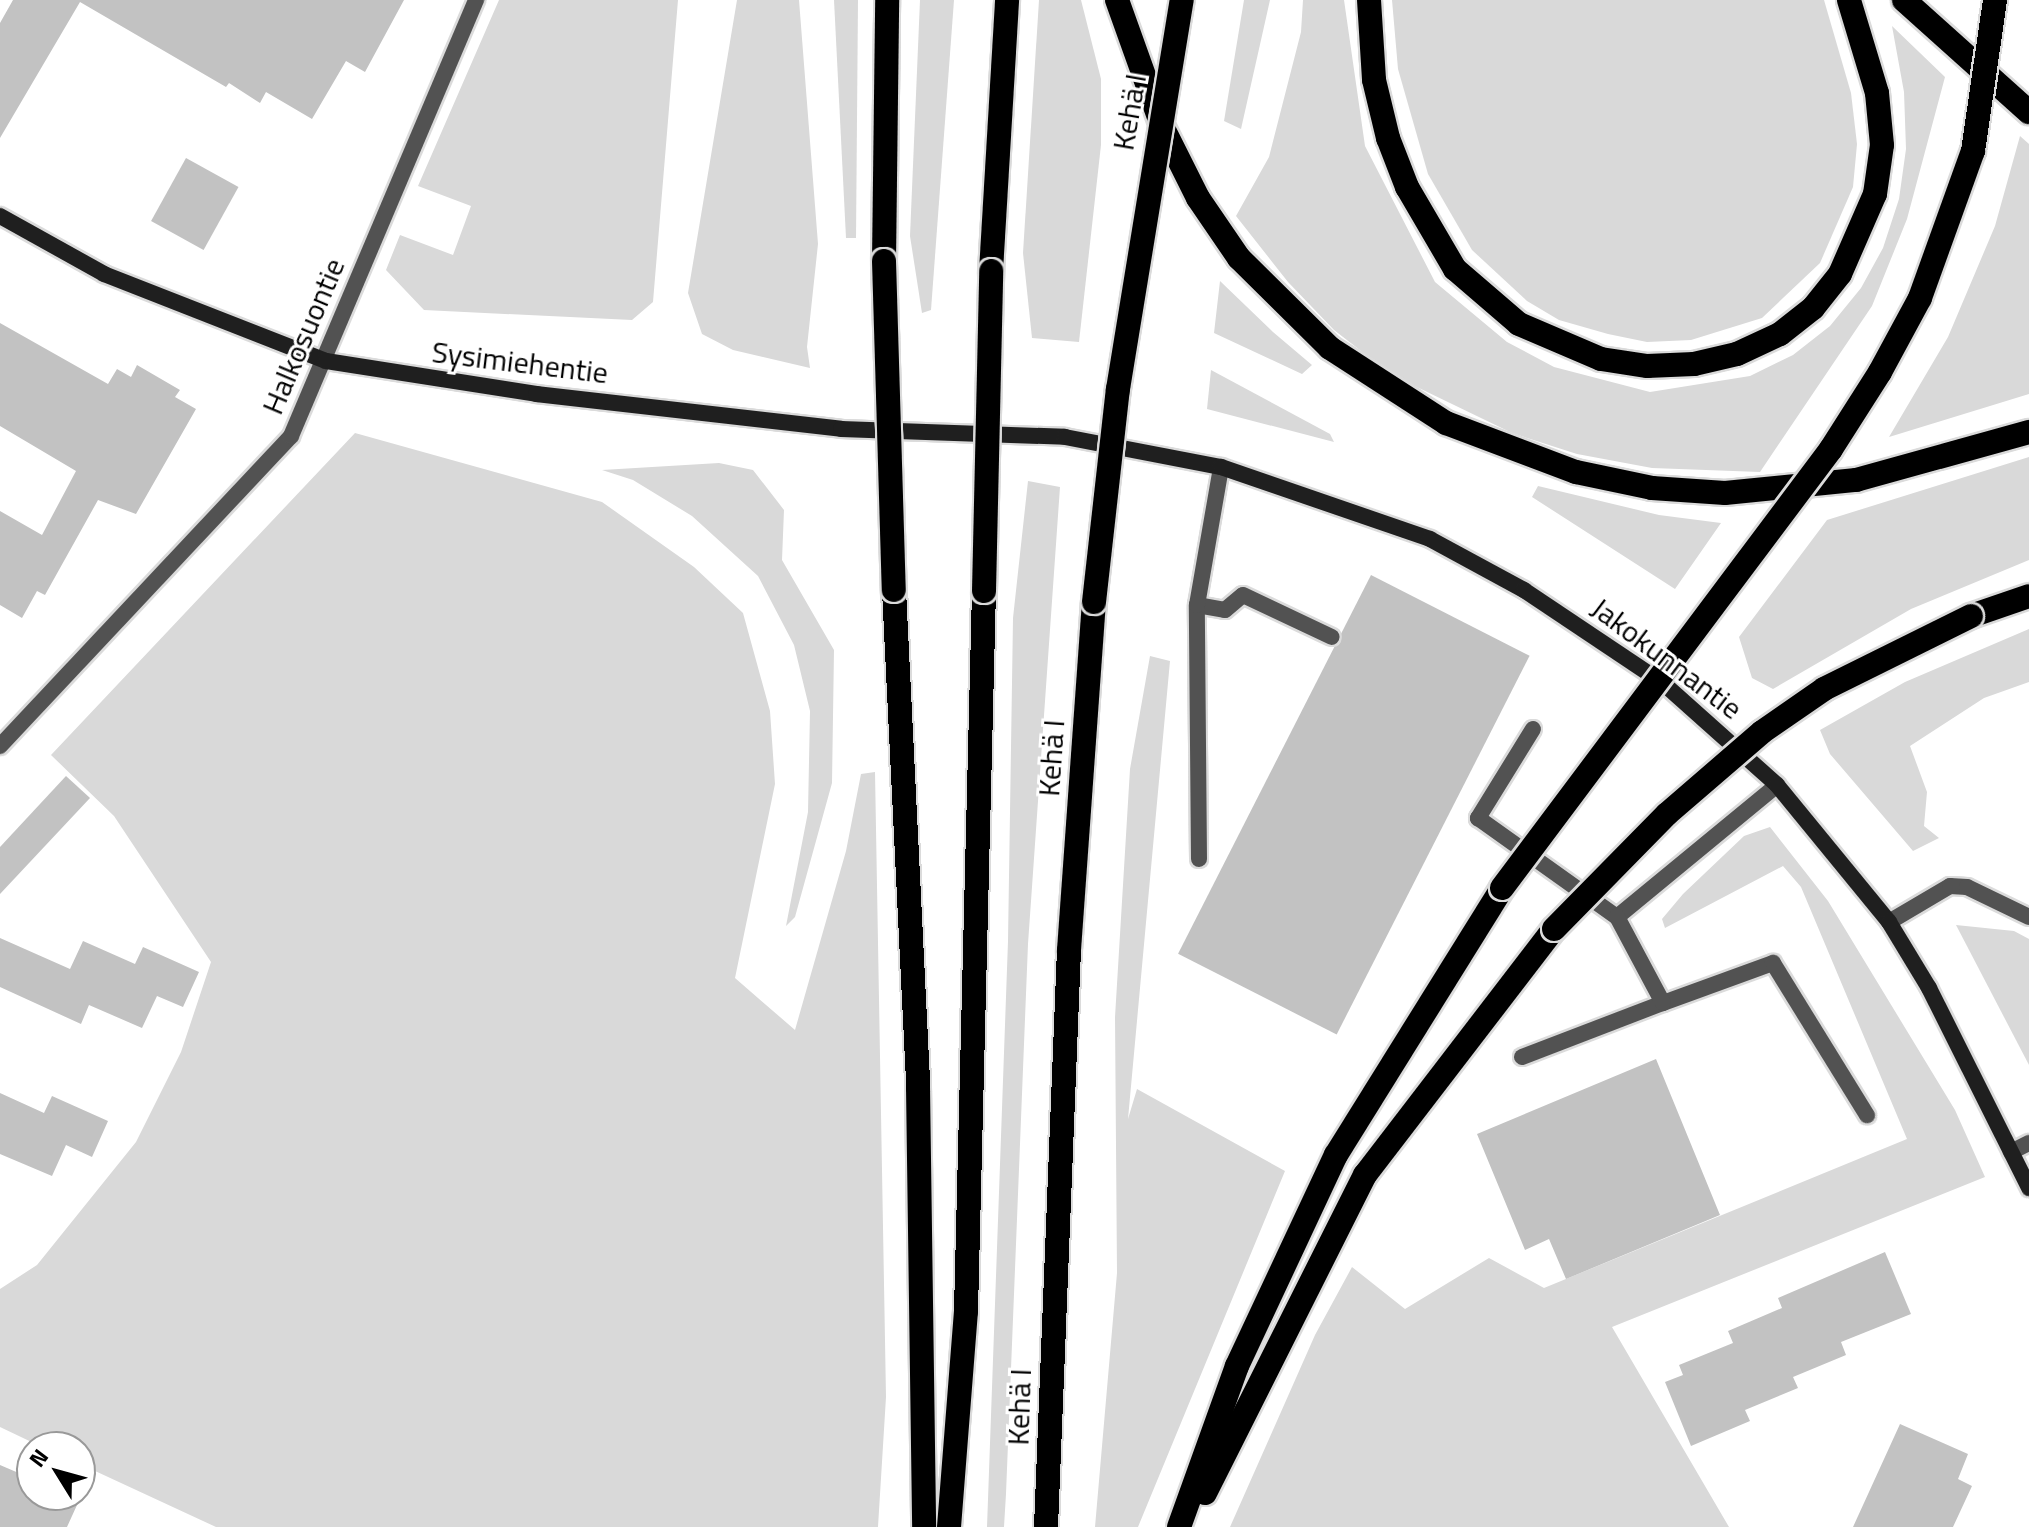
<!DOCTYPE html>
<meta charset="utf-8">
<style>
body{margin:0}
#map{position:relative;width:2029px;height:1527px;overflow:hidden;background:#fff;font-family:"Titillium Web",sans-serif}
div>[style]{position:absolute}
.green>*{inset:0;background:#d9d9d9}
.building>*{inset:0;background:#c2c2c2;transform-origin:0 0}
.roads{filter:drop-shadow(2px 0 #dbdbdb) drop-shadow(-2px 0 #dbdbdb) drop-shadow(0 2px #dbdbdb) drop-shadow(0 -2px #dbdbdb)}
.lane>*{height:16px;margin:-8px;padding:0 8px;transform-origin:8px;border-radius:8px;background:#525252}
.street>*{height:16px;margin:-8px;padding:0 8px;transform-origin:8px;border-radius:8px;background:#525252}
.secondary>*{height:16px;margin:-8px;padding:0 8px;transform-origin:8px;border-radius:8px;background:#1f1f1f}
.highway>*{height:24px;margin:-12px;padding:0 12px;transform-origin:12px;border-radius:12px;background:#000}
.bridges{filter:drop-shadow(2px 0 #dbdbdb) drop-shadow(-2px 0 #dbdbdb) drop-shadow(0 2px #dbdbdb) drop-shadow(0 -2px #dbdbdb)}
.highway-bridge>*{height:24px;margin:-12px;padding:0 12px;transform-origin:12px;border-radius:12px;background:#000}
span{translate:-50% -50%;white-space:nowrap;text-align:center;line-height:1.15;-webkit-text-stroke:6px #fff;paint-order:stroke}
.street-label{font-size:30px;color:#000}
.north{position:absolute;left:16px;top:1431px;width:80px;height:80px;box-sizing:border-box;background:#fff;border:2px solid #999;border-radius:50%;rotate:307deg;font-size:22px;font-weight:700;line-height:32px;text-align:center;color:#000}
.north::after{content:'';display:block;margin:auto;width:28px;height:36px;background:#000;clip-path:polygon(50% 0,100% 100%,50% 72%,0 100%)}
</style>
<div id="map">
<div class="green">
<div style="clip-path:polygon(499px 0,678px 0,653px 302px,632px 320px,424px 310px,386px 270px,400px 235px,453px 255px,471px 206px,418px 186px)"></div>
<div style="clip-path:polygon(737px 0,799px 0,818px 244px,807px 347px,810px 368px,733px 350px,702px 334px,688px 293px)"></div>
<div style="clip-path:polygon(834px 0,858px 0,856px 238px,846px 238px)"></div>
<div style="clip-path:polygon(920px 0,954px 0,931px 310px,922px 313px,910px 236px)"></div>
<div style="clip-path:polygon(1039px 0,1081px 0,1101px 79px,1101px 145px,1079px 342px,1032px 338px,1023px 253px)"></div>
<div style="clip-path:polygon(1244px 0,1270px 0,1241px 129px,1224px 121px)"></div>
<div style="clip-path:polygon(1303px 0,1344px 0,1365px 146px,1435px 282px,1507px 342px,1554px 367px,1650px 392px,1750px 376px,1793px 355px,1830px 326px,1861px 288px,1883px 248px,1899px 199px,1906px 149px,1904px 92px,1892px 26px,1945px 77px,1907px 219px,1872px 306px,1760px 472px,1652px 468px,1577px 454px,1512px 433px,1392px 375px,1334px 330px,1288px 282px,1236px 216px,1269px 157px,1301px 32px)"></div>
<div style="clip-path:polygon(1392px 0,1824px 0,1851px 93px,1857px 144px,1853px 187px,1820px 263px,1762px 318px,1691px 340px,1647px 342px,1608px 334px,1559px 320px,1527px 301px,1472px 250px,1428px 174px,1398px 69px)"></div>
<div style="clip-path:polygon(2020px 136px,2029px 144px,2029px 394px,1889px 437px,1948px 337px,1995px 226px)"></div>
<div style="clip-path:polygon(1220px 281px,1273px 332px,1312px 365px,1302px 374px,1214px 333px)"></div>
<div style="clip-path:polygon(1211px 370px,1330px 434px,1334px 442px,1207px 409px)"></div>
<div style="clip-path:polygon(355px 433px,602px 502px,694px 567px,743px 613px,770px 711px,775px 784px,735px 978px,795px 1030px,846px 851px,861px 774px,875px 772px,886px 1397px,878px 1527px,216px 1527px,80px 1464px,80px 1447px,42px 1447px,0 1427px,0 1289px,37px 1265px,136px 1142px,181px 1052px,211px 962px,114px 816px,51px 755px)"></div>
<div style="clip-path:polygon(2029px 457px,2029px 560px,1911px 609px,1773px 689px,1752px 678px,1739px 637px,1827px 520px)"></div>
<div style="clip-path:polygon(719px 463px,753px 470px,784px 510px,782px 560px,834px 650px,832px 783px,795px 917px,786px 926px,808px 812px,810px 711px,794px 645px,758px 576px,692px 516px,633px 480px,602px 470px)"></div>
<div style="clip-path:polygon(1028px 481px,1060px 487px,1028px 944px,1006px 1494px,1004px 1527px,987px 1527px,1008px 941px,1013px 618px)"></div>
<div style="clip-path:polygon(1538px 486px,1659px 515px,1721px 523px,1675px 589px,1532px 497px)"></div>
<div style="clip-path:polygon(2029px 629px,2029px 682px,1984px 698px,1910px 746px,1927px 792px,1924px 826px,1939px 838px,1913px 851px,1830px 754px,1820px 730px,1905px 682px)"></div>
<div style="clip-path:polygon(1150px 656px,1170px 661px,1128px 1119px,1137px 1089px,1285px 1171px,1138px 1527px,1095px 1527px,1117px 1273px,1115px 1017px,1130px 769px)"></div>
<div style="clip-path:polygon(1770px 827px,1828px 901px,1955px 1110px,1985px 1177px,1612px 1327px,1729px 1527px,1230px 1527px,1315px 1335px,1352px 1267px,1405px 1309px,1489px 1258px,1544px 1288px,1907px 1139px,1801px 887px,1783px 866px,1665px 928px,1662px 919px,1683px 894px,1744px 836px)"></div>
<div style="clip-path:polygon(1956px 925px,2014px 931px,2029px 939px,2029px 1065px)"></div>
</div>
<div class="building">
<div style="clip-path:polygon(13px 0,404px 0,365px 72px,346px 61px,312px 119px,266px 92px,260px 103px,229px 83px,226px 87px,80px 2px,0 138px,0 23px)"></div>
<div style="left:186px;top:158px;width:60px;height:72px;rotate:29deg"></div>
<div style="clip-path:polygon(0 323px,108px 384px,117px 369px,131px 377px,137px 365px,180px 390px,175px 397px,196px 409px,136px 514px,98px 500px,45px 595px,37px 591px,22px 618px,0 605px,0 511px,42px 535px,76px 471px,0 426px)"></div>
<div style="left:1371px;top:575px;width:178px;height:425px;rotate:27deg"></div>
<div style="clip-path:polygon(66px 776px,90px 798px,0 894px,0 847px)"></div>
<div style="clip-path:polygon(0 938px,70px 969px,83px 941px,135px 964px,143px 947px,199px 972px,183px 1007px,157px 996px,142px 1028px,89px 1005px,81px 1024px,0 987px)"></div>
<div style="clip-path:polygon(1656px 1059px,1720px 1215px,1566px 1279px,1549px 1239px,1525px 1250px,1477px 1134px)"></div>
<div style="clip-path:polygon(0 1093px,44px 1113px,52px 1096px,108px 1121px,92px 1157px,66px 1145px,52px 1176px,0 1154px)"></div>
<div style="clip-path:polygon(1885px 1252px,1911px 1314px,1841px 1342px,1846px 1355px,1793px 1377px,1798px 1388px,1745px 1410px,1750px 1421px,1691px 1446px,1665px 1382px,1683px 1375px,1679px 1365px,1733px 1343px,1728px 1331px,1782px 1308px,1778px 1298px)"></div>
<div style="clip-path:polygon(1900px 1424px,1968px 1454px,1958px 1479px,1972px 1486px,1953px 1527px,1853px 1527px)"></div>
<div style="clip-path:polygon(29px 1456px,32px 1495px,80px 1495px,80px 1479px,87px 1483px,67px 1527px,0 1527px,0 1465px,21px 1474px)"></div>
</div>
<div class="roads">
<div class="lane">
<div style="left:1197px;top:605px;width:28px;rotate:10deg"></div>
<div style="left:1225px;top:610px;width:23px;rotate:-40deg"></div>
<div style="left:1243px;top:595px;width:98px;rotate:25.3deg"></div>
<div style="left:1533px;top:729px;width:105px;rotate:121.7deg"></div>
<div style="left:1478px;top:818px;width:171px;rotate:35.5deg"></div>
<div style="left:1617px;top:917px;width:207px;rotate:-39.5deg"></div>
<div style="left:1199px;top:859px;width:254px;rotate:-90.5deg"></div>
<div style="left:1197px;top:605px;width:140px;rotate:-80.1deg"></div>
<div style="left:1889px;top:922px;width:71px;rotate:-30.5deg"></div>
<div style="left:1950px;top:886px;width:17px;rotate:3deg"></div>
<div style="left:1967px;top:887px;width:69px;rotate:25.8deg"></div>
<div style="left:1663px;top:1003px;width:117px;rotate:-20deg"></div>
<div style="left:1773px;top:963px;width:179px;rotate:58.3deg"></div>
<div style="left:1522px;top:1057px;width:151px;rotate:-21deg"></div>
<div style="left:1663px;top:1003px;width:98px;rotate:-118.1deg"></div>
<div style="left:2011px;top:1152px;width:20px;rotate:-27deg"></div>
</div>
<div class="street">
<div style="left:0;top:746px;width:425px;rotate:-46.8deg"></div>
<div style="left:291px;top:436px;width:474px;rotate:-67deg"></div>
</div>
<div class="secondary">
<div style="left:0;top:216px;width:119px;rotate:29.1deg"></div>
<div style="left:104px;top:274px;width:238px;rotate:21.4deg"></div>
<div style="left:326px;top:361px;width:213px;rotate:8.9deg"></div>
<div style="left:536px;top:394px;width:307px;rotate:6.5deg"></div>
<div style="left:841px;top:429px;width:224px;rotate:2deg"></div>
<div style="left:1065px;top:437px;width:159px;rotate:10.9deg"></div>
<div style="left:1221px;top:467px;width:221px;rotate:19deg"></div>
<div style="left:1430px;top:539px;width:107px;rotate:28.5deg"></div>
<div style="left:1524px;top:590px;width:167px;rotate:33.8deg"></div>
<div style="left:1663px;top:683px;width:153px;rotate:41.8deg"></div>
<div style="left:1777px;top:785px;width:177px;rotate:50.7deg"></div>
<div style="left:1889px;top:922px;width:77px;rotate:58.8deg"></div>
<div style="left:1929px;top:988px;width:224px;rotate:63.4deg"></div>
</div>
<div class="highway">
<div style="left:1117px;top:0;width:134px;rotate:70.3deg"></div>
<div style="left:1162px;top:126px;width:80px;rotate:63.4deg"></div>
<div style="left:1198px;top:198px;width:73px;rotate:55.7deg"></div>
<div style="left:1239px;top:258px;width:128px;rotate:44.7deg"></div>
<div style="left:1330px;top:348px;width:138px;rotate:32.9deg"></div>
<div style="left:1446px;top:423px;width:139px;rotate:20.7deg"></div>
<div style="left:1576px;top:472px;width:78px;rotate:11.9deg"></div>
<div style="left:1652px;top:488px;width:73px;rotate:3.9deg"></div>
<div style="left:1725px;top:493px;width:132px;rotate:-5.7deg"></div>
<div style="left:1856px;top:480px;width:180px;rotate:-15.5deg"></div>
<div style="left:1369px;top:0;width:80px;rotate:86.4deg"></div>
<div style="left:1374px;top:80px;width:60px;rotate:76.4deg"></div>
<div style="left:1388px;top:138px;width:53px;rotate:68.8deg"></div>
<div style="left:1407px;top:187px;width:95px;rotate:59.7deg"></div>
<div style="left:1455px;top:269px;width:84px;rotate:40.7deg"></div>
<div style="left:1519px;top:324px;width:89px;rotate:23.1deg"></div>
<div style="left:1601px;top:359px;width:47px;rotate:8.7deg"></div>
<div style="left:1647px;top:366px;width:47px;rotate:-2.4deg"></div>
<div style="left:1694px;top:364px;width:44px;rotate:-13.1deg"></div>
<div style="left:1737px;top:354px;width:47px;rotate:-24.9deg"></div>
<div style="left:1780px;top:334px;width:42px;rotate:-38.2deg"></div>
<div style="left:1813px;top:308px;width:43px;rotate:-51.5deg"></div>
<div style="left:1840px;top:274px;width:87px;rotate:-66.4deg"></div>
<div style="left:1875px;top:194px;width:49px;rotate:-81.9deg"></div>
<div style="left:1882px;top:145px;width:52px;rotate:-95.5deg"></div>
<div style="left:1877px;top:93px;width:97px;rotate:-106.8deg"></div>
<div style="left:1904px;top:0;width:168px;rotate:41.9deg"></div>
<div style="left:884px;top:261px;width:261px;rotate:-89.3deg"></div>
<div style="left:991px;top:271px;width:271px;rotate:-86.6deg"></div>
<div style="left:894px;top:590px;width:498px;rotate:87.2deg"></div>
<div style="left:918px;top:1087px;width:440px;rotate:89.2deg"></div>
<div style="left:1971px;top:616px;width:61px;rotate:-19deg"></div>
<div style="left:1205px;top:1493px;width:356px;rotate:-63.3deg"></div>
<div style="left:1365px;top:1175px;width:310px;rotate:-52.5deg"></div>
<div style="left:949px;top:1527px;width:217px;rotate:-85.5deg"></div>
<div style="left:966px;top:1311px;width:720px;rotate:-88.57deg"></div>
<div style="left:1046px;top:1527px;width:577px;rotate:-87.72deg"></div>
<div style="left:1069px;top:950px;width:349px;rotate:-85.9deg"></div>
<div style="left:1179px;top:1527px;width:171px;rotate:-70.2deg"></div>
<div style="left:1237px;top:1366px;width:233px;rotate:-64.9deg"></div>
<div style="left:1336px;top:1155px;width:314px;rotate:-58.1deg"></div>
</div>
</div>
<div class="bridges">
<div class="highway-bridge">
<div style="left:884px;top:261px;width:329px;rotate:88.3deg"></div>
<div style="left:984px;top:591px;width:320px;rotate:-88.7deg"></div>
<div style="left:1094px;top:602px;width:214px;rotate:-83.6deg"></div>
<div style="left:1118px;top:389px;width:394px;rotate:-80.7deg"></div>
<div style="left:1502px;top:888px;width:549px;rotate:-53.15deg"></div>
<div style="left:1831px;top:449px;width:91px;rotate:-57.5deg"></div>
<div style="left:1880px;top:372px;width:84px;rotate:-61.6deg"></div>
<div style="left:1920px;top:298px;width:156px;rotate:-70.2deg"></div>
<div style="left:1973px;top:151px;width:153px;rotate:-81.7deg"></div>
<div style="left:1554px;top:929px;width:161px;rotate:-45.5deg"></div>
<div style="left:1667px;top:814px;width:125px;rotate:-40.8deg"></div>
<div style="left:1762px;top:732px;width:75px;rotate:-34.7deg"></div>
<div style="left:1824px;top:689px;width:164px;rotate:-26.4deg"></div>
</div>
</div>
<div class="street-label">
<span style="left:1129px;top:112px;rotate:-80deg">Kehä I</span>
<span style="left:303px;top:336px;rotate:-67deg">Halkosuontie</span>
<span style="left:520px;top:362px;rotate:7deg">Sysimiehentie</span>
<span style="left:1667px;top:658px;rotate:37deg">Jakokunnantie</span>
<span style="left:1051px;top:758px;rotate:-86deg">Kehä I</span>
<span style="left:1019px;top:1407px;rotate:-88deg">Kehä I</span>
</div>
<div class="north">N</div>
</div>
